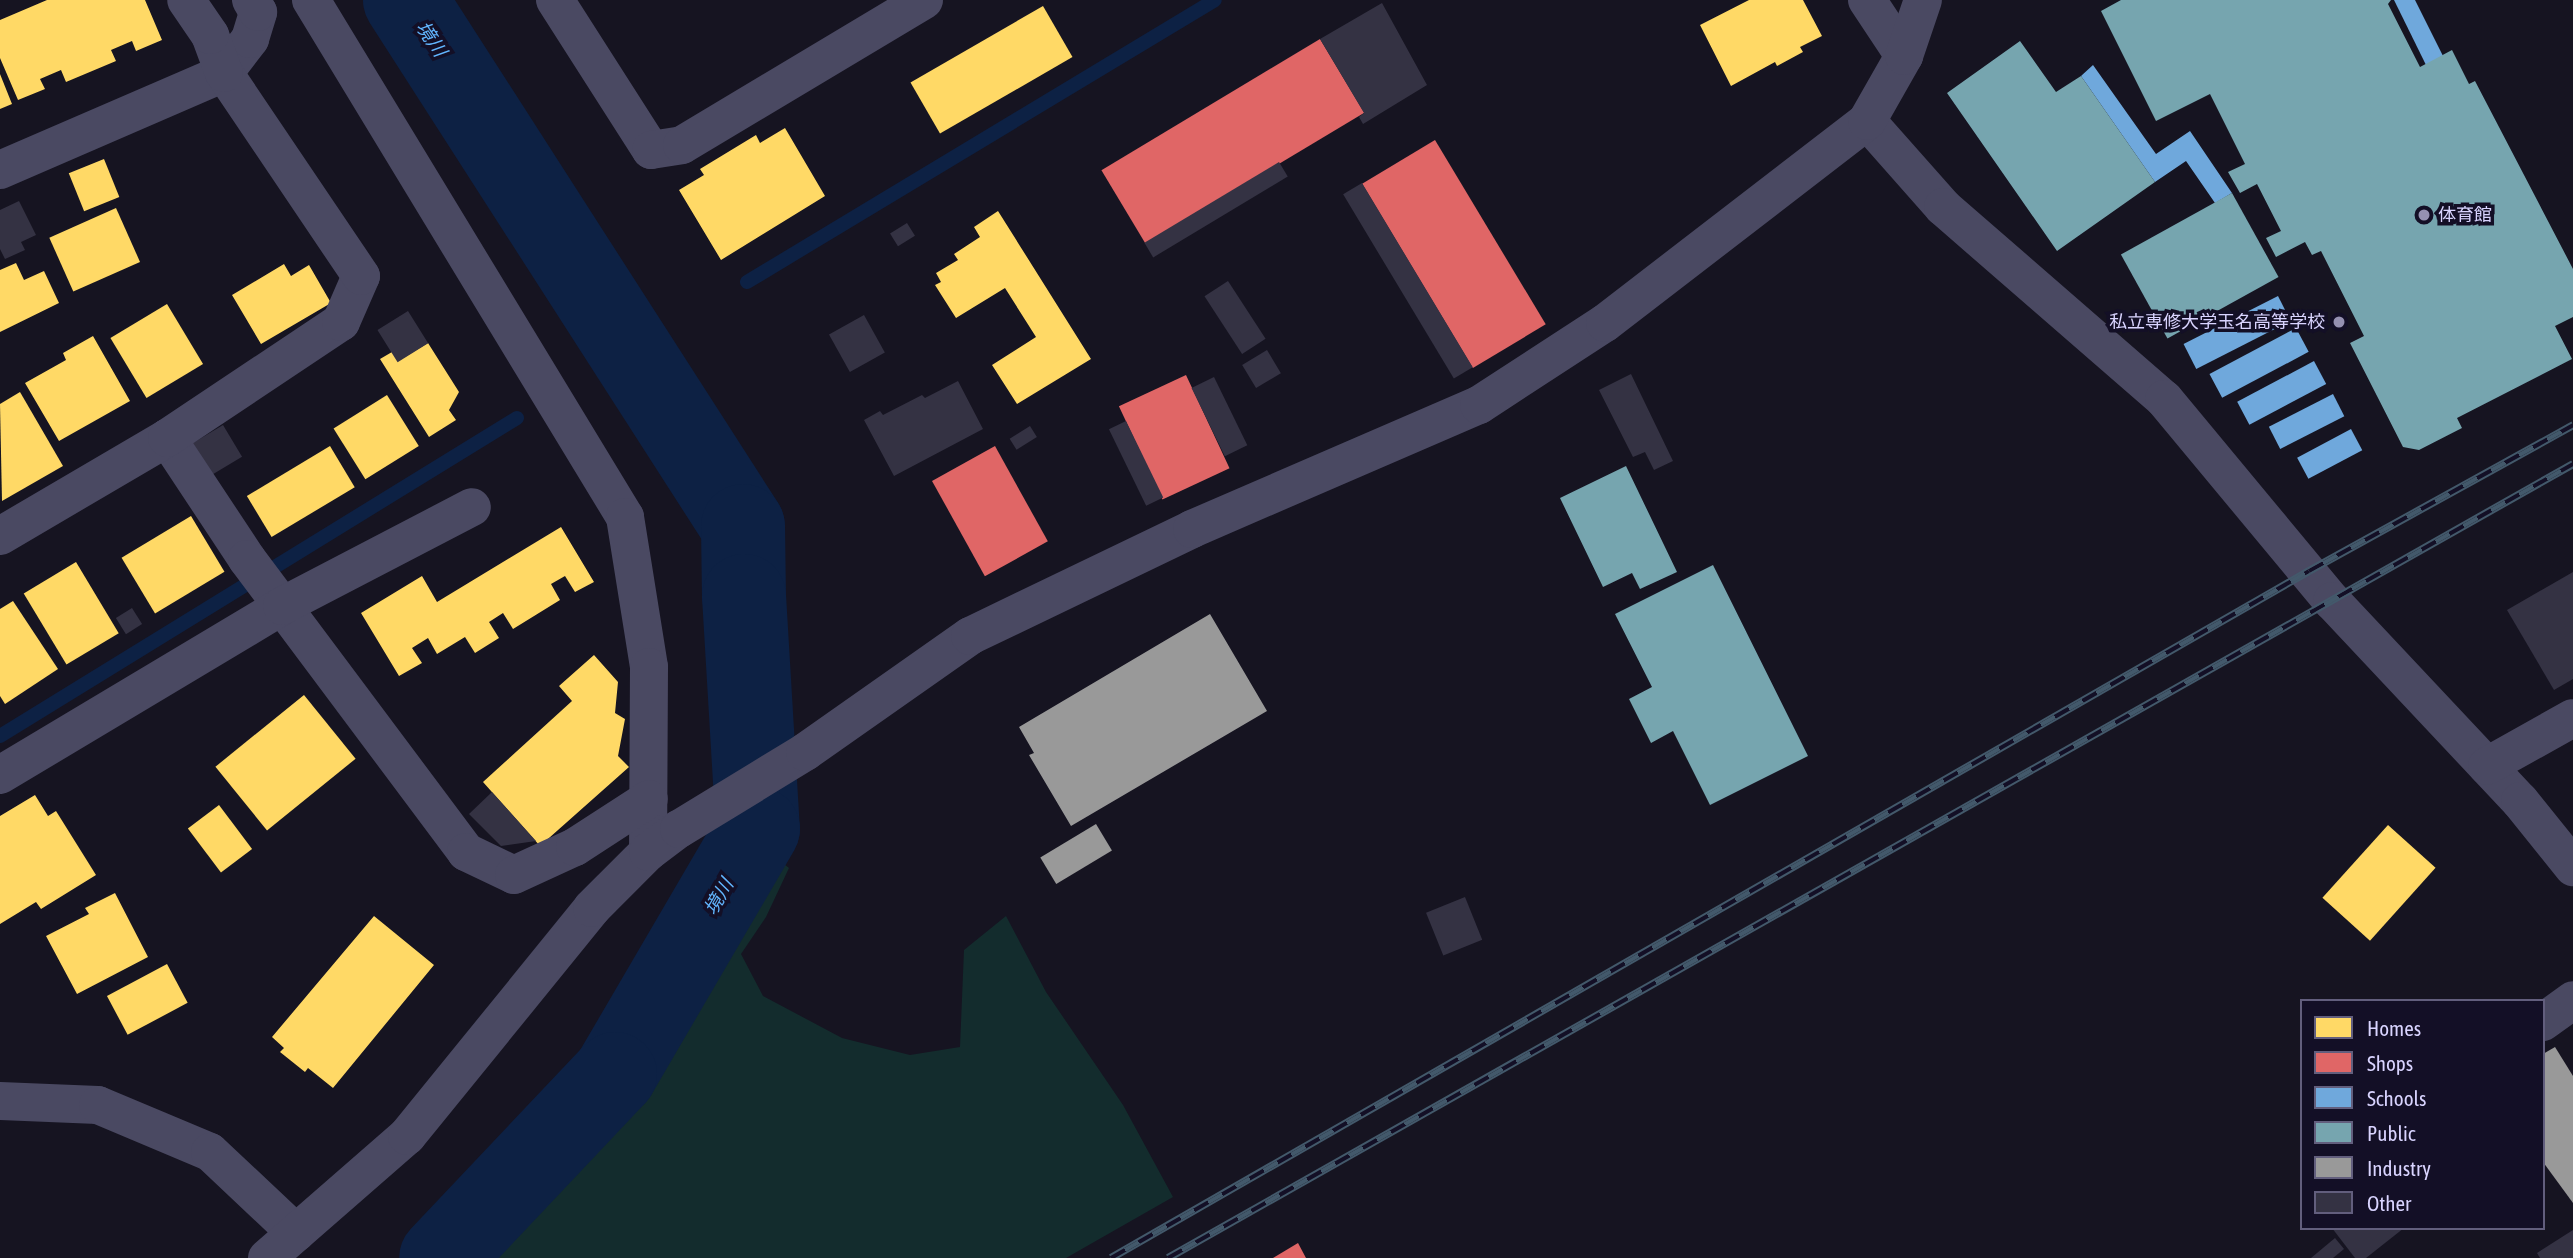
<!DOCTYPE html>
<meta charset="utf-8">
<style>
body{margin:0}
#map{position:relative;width:2573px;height:1258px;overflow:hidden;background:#161421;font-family:"Asap Condensed","Noto Sans JP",sans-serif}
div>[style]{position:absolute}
.green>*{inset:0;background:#132c2d}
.homes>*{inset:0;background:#ffd966;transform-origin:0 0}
.shops>*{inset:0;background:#e06666;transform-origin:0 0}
.schools>*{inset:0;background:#6fa8dc;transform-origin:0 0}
.public>*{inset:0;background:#76a5af;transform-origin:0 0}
.industry>*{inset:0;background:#999;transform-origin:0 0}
.stream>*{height:14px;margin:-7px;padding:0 7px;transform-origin:7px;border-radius:7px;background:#0d2144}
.river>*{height:84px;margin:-42px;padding:0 42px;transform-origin:42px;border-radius:42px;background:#0d2144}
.building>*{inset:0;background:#343243;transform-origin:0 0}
.minor>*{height:38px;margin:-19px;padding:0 19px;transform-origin:19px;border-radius:19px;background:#4a4962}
.rail>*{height:8px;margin-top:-4px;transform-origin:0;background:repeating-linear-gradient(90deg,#130f26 0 16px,#43596b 0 32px);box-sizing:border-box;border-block:2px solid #43596b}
.dots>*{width:19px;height:19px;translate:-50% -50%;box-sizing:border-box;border:4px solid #130f26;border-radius:50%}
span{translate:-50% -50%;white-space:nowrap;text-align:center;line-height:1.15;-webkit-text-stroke:7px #130f26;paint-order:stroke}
.poi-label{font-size:18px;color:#d9d4ff}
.left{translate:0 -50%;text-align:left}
.right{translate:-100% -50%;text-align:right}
.water-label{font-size:19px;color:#62b6ff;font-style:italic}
.legend{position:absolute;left:2300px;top:999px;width:245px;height:231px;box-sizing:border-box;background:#130f26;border:2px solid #625e7d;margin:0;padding:9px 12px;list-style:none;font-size:21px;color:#d9d4ff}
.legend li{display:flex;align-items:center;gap:14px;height:35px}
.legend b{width:35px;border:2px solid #625e7d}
</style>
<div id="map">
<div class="green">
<div style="clip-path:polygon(758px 829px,775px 857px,789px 868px,766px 917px,741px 954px,763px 996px,842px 1038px,910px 1055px,960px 1047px,964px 950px,1006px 916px,1046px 992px,1123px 1105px,1173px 1197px,1066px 1258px,441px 1258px,615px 1074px)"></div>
</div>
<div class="homes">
<div style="clip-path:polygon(47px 0,145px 0,162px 40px,136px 51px,132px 41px,111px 50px,116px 61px,66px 82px,61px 70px,40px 79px,45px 89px,18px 100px,0 58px,0 20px)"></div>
<div style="clip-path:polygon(1749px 0,1803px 0,1822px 36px,1800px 47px,1803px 52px,1777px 66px,1775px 62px,1731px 86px,1700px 25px)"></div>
<div style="left:1043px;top:6px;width:59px;height:153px;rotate:60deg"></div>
<div style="clip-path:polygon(0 74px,12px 104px,0 109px)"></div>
<div style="clip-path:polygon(785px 128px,825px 196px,721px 260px,679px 190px,704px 175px,700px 169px,756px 135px,760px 143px)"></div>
<div style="left:104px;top:159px;width:41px;height:38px;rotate:68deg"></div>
<div style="left:116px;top:208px;width:59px;height:73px;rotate:66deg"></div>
<div style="clip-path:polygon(998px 211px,1091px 359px,1017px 404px,992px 365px,1036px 337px,1005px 288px,956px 318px,935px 285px,941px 282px,936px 273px,958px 260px,954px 254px,980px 237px,974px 227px)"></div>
<div style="clip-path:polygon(16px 263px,24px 280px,44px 271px,59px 303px,0 332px,0 270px)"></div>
<div style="clip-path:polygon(284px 264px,291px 276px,309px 265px,331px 303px,261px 344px,232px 295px)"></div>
<div style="left:167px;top:304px;width:70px;height:66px;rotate:59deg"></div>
<div style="clip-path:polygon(93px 336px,130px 401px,59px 441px,25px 383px,66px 360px,63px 353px)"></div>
<div style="clip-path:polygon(428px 343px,459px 392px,449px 410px,456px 420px,429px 437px,380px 359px,392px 352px,398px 361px)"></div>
<div style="clip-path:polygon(20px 392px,63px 466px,2px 501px,0 404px)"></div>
<div style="left:387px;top:395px;width:60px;height:63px;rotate:58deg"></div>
<div style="left:330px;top:446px;width:48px;height:97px;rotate:59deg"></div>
<div style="left:191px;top:516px;width:65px;height:81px;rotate:59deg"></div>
<div style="clip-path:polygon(561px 527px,594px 582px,575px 592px,565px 576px,551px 584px,560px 600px,513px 629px,503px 613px,489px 622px,499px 638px,475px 653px,465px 637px,437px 654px,428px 638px,412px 648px,422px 663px,399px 676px,361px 613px,422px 576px,437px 602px)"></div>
<div style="left:76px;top:562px;width:83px;height:61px;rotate:59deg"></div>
<div style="clip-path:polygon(13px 601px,58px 669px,5px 704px,0 696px,0 609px)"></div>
<div style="clip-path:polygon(594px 655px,618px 682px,615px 713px,625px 719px,618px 756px,629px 767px,540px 846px,483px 782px,572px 701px,559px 686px)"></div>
<div style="left:304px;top:695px;width:82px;height:114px;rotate:51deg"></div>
<div style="clip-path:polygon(35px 795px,48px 816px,56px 811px,96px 875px,41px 909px,36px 902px,0 924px,0 816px)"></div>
<div style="left:219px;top:805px;width:55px;height:39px;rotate:53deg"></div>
<div style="left:2388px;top:825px;width:64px;height:98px;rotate:42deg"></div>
<div style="clip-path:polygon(115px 893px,148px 957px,77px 994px,46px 936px,89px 914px,85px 908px)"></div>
<div style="clip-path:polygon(374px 916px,434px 965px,333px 1088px,308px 1068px,305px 1072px,280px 1052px,284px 1048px,272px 1037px)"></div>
<div style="left:167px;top:964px;width:44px;height:68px;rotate:62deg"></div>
</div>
<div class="shops">
<div style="left:1320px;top:39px;width:86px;height:255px;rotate:59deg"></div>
<div style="left:1435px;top:140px;width:215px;height:85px;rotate:59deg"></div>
<div style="left:1186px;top:375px;width:103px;height:74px;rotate:65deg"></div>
<div style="left:995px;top:446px;width:109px;height:72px;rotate:61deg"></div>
<div style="clip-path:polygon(1298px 1243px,1306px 1258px,1273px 1258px)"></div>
</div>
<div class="schools">
<div style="clip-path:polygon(2394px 0,2415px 0,2443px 56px,2426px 65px)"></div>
<div style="clip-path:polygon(2093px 65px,2156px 154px,2190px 131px,2232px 193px,2215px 203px,2186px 161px,2155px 182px,2081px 76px)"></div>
<div style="left:2278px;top:296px;width:28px;height:106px;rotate:63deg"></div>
<div style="left:2296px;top:328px;width:27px;height:98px;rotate:62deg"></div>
<div style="left:2314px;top:361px;width:26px;height:87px;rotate:62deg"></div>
<div style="left:2333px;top:394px;width:25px;height:72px;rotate:63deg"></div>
<div style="left:2351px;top:429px;width:24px;height:61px;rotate:62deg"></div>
</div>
<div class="public">
<div style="clip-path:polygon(2121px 0,2391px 0,2388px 4px,2420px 67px,2452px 50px,2469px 84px,2475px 81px,2573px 269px,2573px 317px,2555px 326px,2572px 359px,2457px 418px,2462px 428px,2419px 450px,2403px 447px,2350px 343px,2364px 336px,2321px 251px,2312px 255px,2305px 242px,2276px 257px,2266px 238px,2281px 231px,2257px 184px,2240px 193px,2228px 172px,2245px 164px,2210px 94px,2156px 121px,2101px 11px)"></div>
<div style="clip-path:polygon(2020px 41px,2056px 92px,2081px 76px,2155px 182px,2057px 251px,1947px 93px)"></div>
<div style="left:2232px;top:193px;width:96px;height:127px;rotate:61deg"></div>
<div style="clip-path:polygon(1626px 466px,1677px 572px,1640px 589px,1632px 573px,1603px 587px,1560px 498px)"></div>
<div style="clip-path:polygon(1713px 565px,1808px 756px,1710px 805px,1673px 731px,1651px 743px,1629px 699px,1652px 687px,1615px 614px)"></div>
</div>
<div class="industry">
<div style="clip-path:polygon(1210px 614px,1267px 711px,1071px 826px,1029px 755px,1034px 753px,1019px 727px)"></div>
<div style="left:1096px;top:824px;width:31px;height:65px;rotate:59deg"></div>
<div style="clip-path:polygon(2555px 1047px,2573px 1076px,2573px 1203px,2543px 1162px,2543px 1054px)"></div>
</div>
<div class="stream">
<div style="left:747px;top:282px;width:546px;rotate:-31.07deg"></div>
<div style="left:0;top:736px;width:607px;rotate:-31.6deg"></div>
</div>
<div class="river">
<div style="left:405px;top:0;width:625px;rotate:57.28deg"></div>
<div style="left:743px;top:526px;width:70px;rotate:89.2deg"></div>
<div style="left:744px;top:596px;width:233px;rotate:86.6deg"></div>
<div style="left:758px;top:829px;width:284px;rotate:120.3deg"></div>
<div style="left:615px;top:1074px;width:253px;rotate:133.4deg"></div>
</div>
<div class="building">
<div style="clip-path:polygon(1382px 3px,1427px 85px,1363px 124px,1359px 117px,1364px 113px,1320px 39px)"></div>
<div style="left:1279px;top:162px;width:17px;height:157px;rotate:59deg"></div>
<div style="left:1362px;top:183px;width:215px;height:22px;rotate:59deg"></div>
<div style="clip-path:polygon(19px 201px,36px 235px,21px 242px,25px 250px,5px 259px,0 249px,0 210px)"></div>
<div style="left:907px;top:223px;width:15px;height:20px;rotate:58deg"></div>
<div style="left:1228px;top:281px;width:69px;height:28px;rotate:57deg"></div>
<div style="left:408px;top:311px;width:38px;height:36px;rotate:58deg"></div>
<div style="left:864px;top:315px;width:43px;height:40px;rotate:61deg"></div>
<div style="left:1267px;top:350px;width:27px;height:29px;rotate:59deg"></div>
<div style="clip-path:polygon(1631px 374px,1673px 461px,1654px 470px,1645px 452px,1633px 457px,1599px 390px)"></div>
<div style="left:1214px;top:377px;width:76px;height:25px;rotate:64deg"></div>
<div style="clip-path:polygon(958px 381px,983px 429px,894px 476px,864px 420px,880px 411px,883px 415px,922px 395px,925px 398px)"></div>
<div style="left:1126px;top:421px;width:85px;height:19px;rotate:64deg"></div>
<div style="left:223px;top:425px;width:37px;height:37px;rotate:59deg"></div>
<div style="left:1030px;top:426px;width:13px;height:24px;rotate:58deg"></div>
<div style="clip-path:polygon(2573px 572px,2573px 679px,2554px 690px,2507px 610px)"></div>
<div style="left:132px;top:608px;width:19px;height:19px;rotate:58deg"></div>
<div style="clip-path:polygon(492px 792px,536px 841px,501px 846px,469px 814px)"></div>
<div style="left:1465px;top:897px;width:46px;height:42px;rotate:68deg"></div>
<div style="clip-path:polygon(2332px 1228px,2404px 1228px,2366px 1258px,2355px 1258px)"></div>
<div style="clip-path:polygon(2573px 1230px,2573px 1258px,2540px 1258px,2537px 1253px)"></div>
<div style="clip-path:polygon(2335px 1238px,2344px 1249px,2333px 1258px,2311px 1258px)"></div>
</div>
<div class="minor">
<div style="left:311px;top:0;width:605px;rotate:58.73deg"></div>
<div style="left:625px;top:517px;width:152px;rotate:80.9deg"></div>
<div style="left:649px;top:667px;width:185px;rotate:90.3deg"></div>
<div style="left:555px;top:0;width:178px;rotate:57.4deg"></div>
<div style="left:651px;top:150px;width:31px;rotate:-9deg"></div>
<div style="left:682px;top:145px;width:282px;rotate:-30.9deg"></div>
<div style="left:1867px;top:0;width:67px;rotate:56.5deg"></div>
<div style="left:1867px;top:121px;width:115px;rotate:48.5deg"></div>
<div style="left:1943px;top:207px;width:293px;rotate:41deg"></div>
<div style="left:2164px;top:399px;width:263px;rotate:50.3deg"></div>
<div style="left:2332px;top:601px;width:274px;rotate:46.8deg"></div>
<div style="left:2520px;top:801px;width:85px;rotate:51.2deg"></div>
<div style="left:0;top:170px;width:244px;rotate:-23.4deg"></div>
<div style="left:224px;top:73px;width:43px;rotate:-52.6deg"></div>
<div style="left:250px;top:39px;width:28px;rotate:-73deg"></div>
<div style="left:258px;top:12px;width:14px;rotate:-120deg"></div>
<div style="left:167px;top:438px;width:145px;rotate:56.5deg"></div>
<div style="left:247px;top:559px;width:366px;rotate:53.2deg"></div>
<div style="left:466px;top:852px;width:53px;rotate:25.6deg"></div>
<div style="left:514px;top:875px;width:67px;rotate:-24.7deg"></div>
<div style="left:575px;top:847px;width:88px;rotate:-33deg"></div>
<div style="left:0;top:536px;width:194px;rotate:-30.4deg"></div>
<div style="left:167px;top:438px;width:209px;rotate:-33.7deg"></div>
<div style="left:341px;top:322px;width:50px;rotate:-66.5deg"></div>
<div style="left:361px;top:276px;width:245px;rotate:-124deg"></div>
<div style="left:224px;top:73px;width:40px;rotate:-110.2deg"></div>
<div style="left:210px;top:35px;width:42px;rotate:-124.4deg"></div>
<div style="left:2487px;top:766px;width:98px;rotate:-29.2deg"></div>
<div style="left:0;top:775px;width:329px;rotate:-30.9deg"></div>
<div style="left:282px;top:606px;width:214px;rotate:-27.5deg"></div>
<div style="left:2543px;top:1022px;width:37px;rotate:-36deg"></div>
<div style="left:0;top:1101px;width:98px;rotate:2.3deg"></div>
<div style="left:98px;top:1105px;width:121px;rotate:22.8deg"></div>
<div style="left:210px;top:1152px;width:118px;rotate:43.3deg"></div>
<div style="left:267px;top:1258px;width:186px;rotate:-41.1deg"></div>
<div style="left:407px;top:1136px;width:294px;rotate:-50.9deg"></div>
<div style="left:592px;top:908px;width:79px;rotate:-45deg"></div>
<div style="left:648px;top:852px;width:39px;rotate:-37deg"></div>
<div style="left:679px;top:829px;width:148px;rotate:-31.4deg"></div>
<div style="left:805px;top:752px;width:202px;rotate:-35.1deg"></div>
<div style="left:970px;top:636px;width:246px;rotate:-25.7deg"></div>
<div style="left:1192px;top:529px;width:313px;rotate:-23.4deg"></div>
<div style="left:1479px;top:405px;width:150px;rotate:-33.1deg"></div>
<div style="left:1605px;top:323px;width:331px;rotate:-37.6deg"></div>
<div style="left:1867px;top:121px;width:75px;rotate:-60.4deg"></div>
<div style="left:1904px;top:56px;width:59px;rotate:-71.3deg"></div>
</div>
<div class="rail">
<div style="left:1111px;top:1258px;width:1381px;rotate:-29.83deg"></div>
<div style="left:2309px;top:571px;width:302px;rotate:-28.9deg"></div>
<div style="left:1168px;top:1258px;width:1614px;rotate:-29.47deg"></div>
</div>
<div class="dots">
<div style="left:2424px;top:215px;background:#9591b1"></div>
<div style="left:2339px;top:322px;background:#9591b1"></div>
</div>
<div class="poi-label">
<span class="left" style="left:2438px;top:215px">体育館</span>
<span class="right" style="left:2325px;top:322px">私立専修大学玉名高等学校</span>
</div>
<div class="water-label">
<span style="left:431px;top:39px;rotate:56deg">境川</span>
<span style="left:719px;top:897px;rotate:-60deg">境川</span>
</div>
<ul class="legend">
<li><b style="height:19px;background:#ffd966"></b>Homes</li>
<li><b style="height:19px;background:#e06666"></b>Shops</li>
<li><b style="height:19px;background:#6fa8dc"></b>Schools</li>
<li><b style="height:19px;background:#76a5af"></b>Public</li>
<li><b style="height:19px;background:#999"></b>Industry</li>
<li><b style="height:19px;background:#343243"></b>Other</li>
</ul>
</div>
